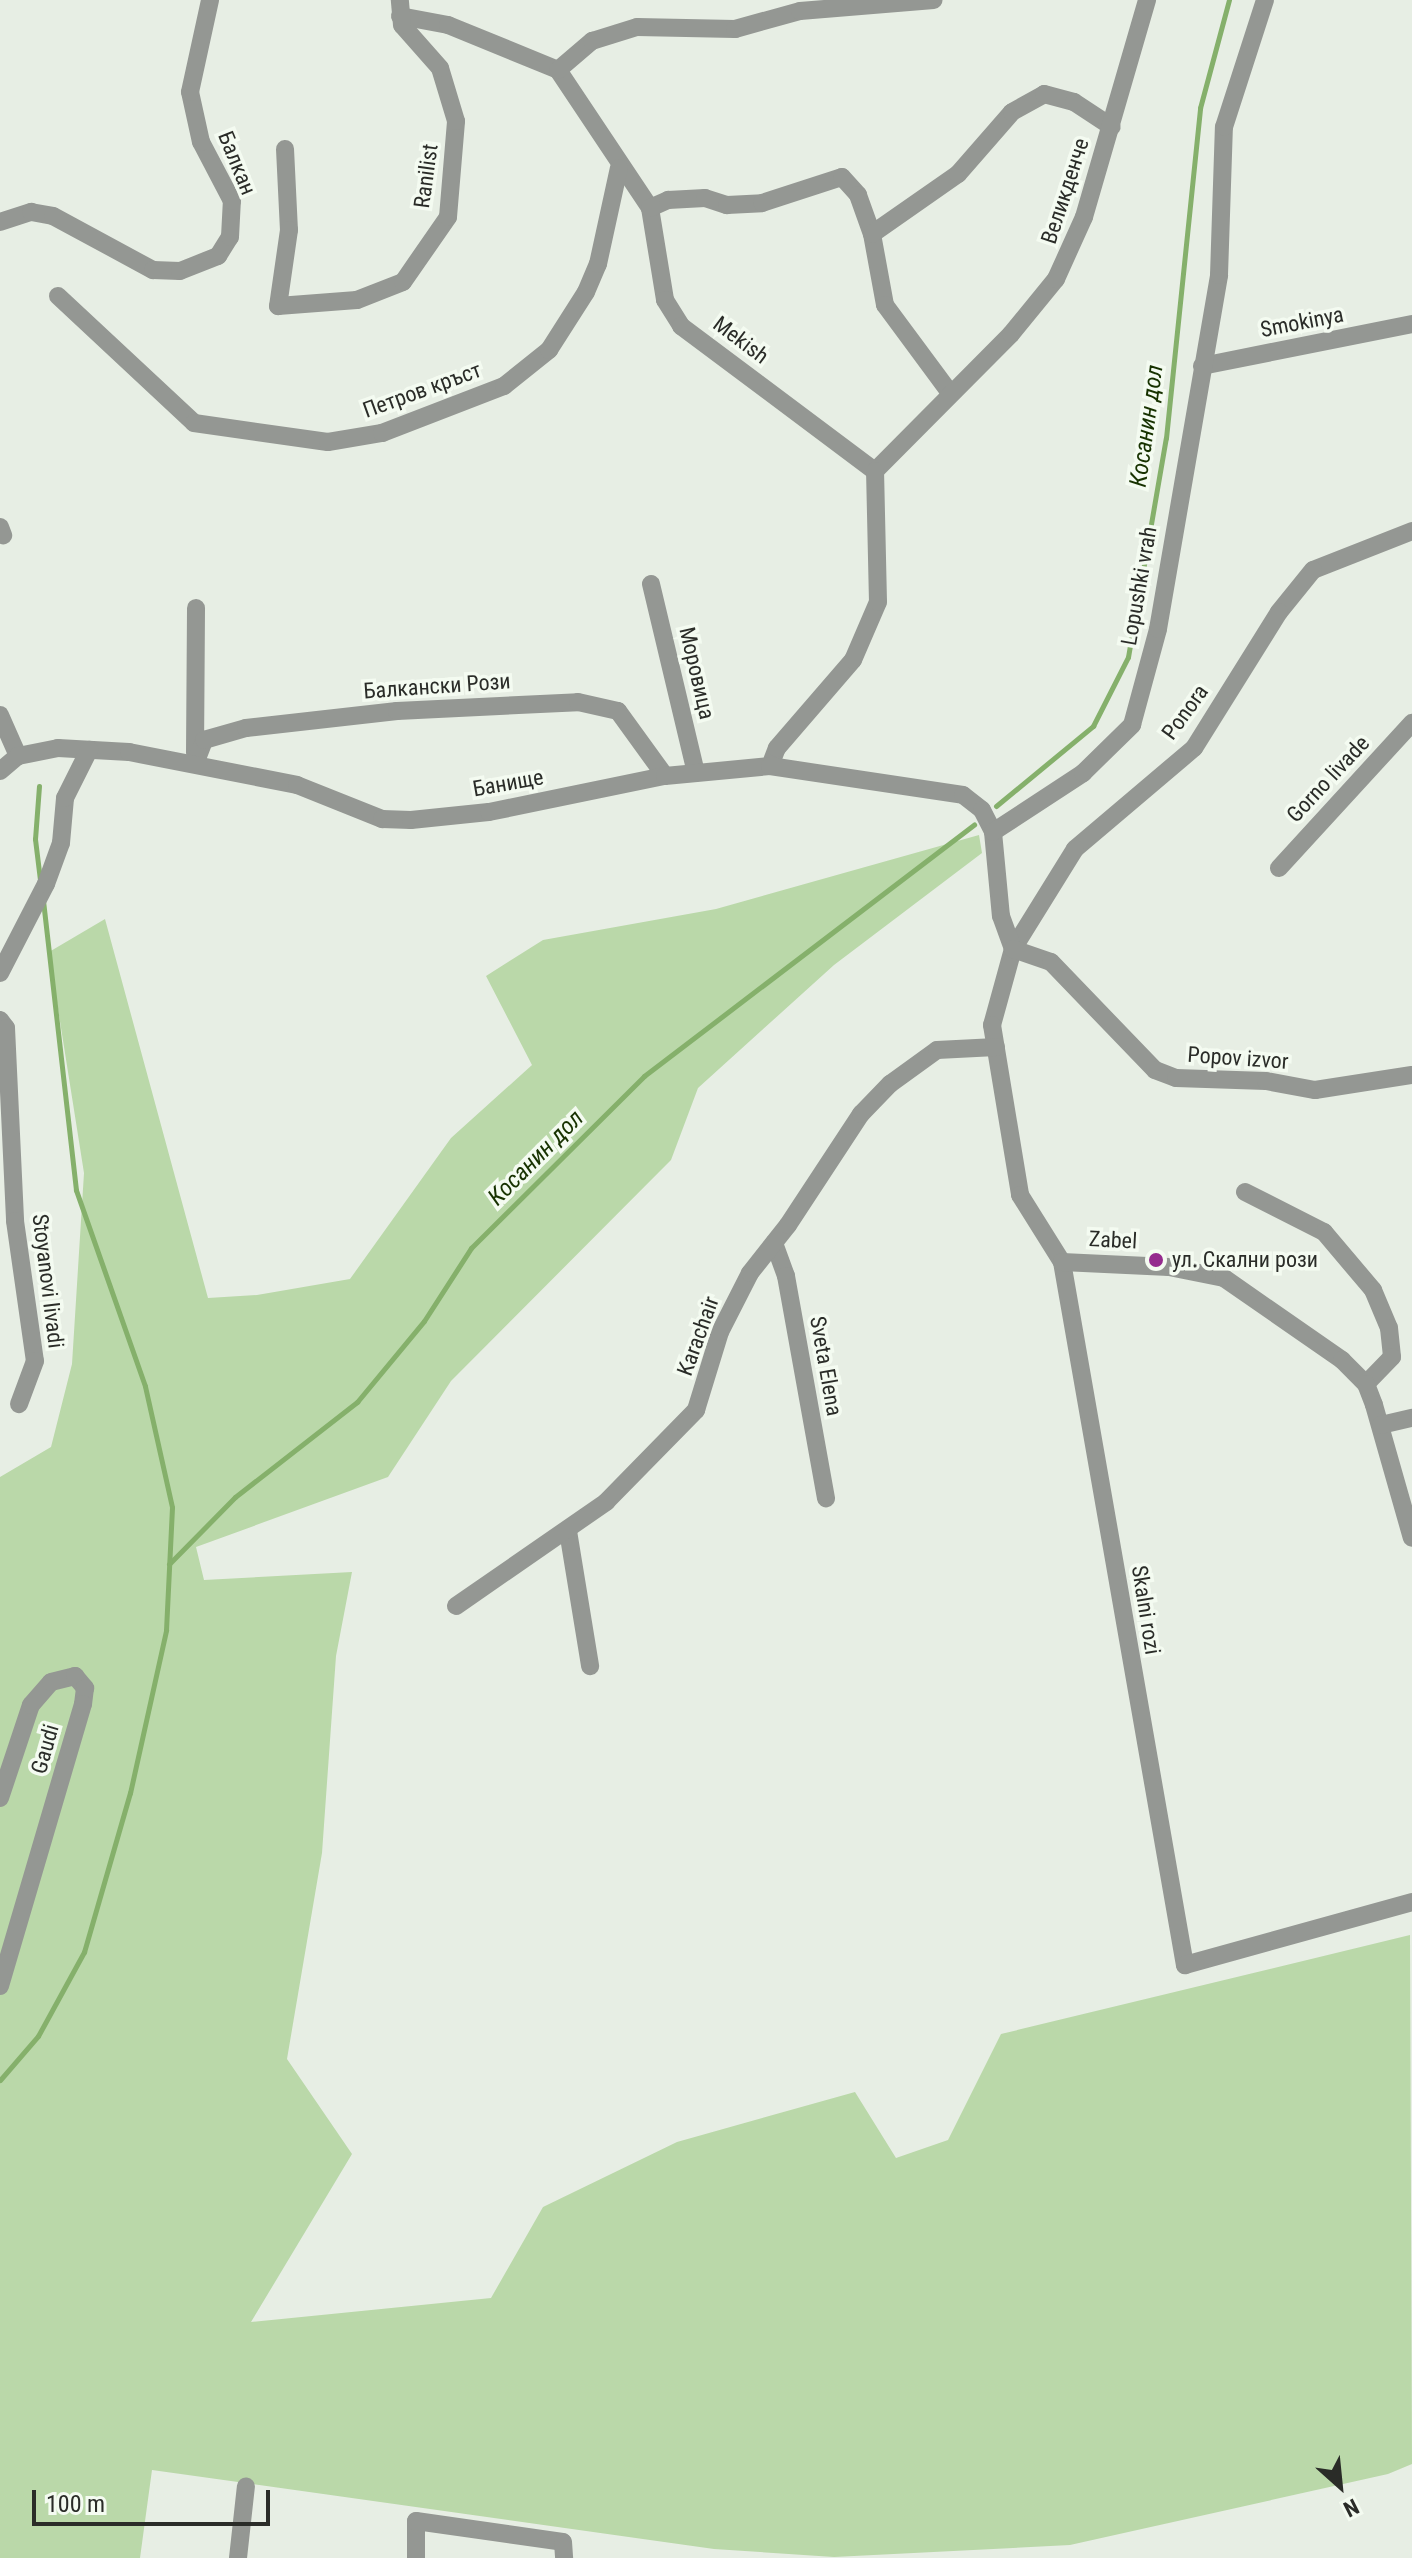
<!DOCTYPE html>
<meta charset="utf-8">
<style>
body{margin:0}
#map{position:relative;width:1412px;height:2558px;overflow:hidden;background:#e7eee4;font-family:"Roboto Condensed",sans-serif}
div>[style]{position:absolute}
.green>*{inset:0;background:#bad8a9}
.stream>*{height:5px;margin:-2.5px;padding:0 2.5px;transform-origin:2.5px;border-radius:2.5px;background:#85b06b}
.minor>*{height:18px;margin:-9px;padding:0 9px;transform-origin:9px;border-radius:9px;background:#949793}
.dots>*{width:22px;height:22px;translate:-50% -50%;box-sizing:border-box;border:4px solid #f4fbf1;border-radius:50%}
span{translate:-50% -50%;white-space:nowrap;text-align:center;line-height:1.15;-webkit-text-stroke:7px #f4fbf1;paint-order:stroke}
.street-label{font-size:22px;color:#2a2c28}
.poi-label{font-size:22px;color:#2a2c28}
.left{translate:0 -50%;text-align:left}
.water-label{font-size:24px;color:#173200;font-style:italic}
.north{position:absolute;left:1300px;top:2446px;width:80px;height:80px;-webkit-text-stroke:6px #f4fbf1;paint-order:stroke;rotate:153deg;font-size:22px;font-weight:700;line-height:32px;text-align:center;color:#2a2c28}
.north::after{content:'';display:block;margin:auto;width:28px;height:36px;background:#2a2c28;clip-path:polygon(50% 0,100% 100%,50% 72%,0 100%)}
.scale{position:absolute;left:32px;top:2490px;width:238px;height:36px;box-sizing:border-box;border:4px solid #2a2c28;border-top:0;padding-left:10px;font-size:24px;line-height:28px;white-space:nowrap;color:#2a2c28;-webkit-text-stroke:6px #f4fbf1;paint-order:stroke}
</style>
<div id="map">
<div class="green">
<div style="clip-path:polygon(979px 835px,982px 853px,834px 965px,698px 1088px,671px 1160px,451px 1381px,388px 1477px,196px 1547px,204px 1580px,352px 1572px,336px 1656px,322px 1853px,287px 2059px,352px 2154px,251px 2322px,491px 2298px,543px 2207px,677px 2142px,855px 2092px,896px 2158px,948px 2140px,1001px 2034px,1410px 1935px,1412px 2464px,1388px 2474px,1070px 2545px,834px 2557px,714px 2549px,152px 2470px,140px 2558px,0 2558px,0 1477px,51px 1447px,72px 1364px,84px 1173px,49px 952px,105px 919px,208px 1298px,257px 1295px,350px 1279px,451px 1138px,532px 1065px,486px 976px,543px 940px,716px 909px)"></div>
</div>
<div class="stream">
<div style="left:39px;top:786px;width:53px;rotate:94.3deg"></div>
<div style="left:35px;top:839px;width:41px;rotate:83deg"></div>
<div style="left:996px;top:806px;width:126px;rotate:-39.5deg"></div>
<div style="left:1093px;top:726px;width:77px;rotate:-63.1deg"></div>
<div style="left:1128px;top:657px;width:222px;rotate:-80.2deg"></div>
<div style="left:1166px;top:438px;width:332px;rotate:-84.1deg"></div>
<div style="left:1200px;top:108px;width:112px;rotate:-75deg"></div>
<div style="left:169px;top:1564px;width:94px;rotate:-45.4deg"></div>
<div style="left:235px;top:1497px;width:155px;rotate:-37.9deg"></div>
<div style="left:357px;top:1402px;width:105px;rotate:-50.4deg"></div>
<div style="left:424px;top:1321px;width:87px;rotate:-57.2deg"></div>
<div style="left:471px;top:1248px;width:244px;rotate:-44.8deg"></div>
<div style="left:644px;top:1076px;width:415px;rotate:-37.3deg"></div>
<div style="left:0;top:2080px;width:58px;rotate:-49.2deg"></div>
<div style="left:38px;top:2036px;width:96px;rotate:-61.3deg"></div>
<div style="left:84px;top:1952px;width:166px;rotate:-73.9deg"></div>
<div style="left:130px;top:1793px;width:167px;rotate:-77.5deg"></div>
<div style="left:166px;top:1630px;width:123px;rotate:-87.2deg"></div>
<div style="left:172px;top:1507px;width:124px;rotate:-102.6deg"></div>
<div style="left:145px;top:1386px;width:208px;rotate:-109.4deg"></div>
<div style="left:76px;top:1190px;width:290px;rotate:-96.5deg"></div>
</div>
<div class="minor">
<div style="left:400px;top:16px;width:49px;rotate:10.6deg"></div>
<div style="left:448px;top:25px;width:119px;rotate:22.2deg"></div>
<div style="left:558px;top:70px;width:166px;rotate:56.3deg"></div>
<div style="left:650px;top:208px;width:93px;rotate:80.7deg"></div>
<div style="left:665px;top:300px;width:31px;rotate:58deg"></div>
<div style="left:681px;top:326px;width:242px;rotate:36.8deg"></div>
<div style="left:558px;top:70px;width:45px;rotate:-40.5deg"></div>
<div style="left:592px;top:41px;width:47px;rotate:-17.3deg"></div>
<div style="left:637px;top:27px;width:98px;rotate:1.2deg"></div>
<div style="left:735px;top:29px;width:67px;rotate:-15.5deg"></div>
<div style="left:800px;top:11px;width:134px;rotate:-4.7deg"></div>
<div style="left:285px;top:149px;width:81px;rotate:87.2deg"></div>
<div style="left:289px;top:230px;width:77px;rotate:98.2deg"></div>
<div style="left:278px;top:306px;width:79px;rotate:-4.3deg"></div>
<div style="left:357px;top:300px;width:49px;rotate:-21.4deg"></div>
<div style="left:403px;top:282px;width:79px;rotate:-55.3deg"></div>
<div style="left:448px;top:217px;width:96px;rotate:-85.2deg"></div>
<div style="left:456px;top:121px;width:55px;rotate:-106.8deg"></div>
<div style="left:440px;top:68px;width:57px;rotate:-131.5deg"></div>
<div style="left:402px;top:25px;width:25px;rotate:-95deg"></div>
<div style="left:650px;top:208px;width:20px;rotate:-24deg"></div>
<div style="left:668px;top:200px;width:37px;rotate:-3deg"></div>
<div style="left:705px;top:198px;width:23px;rotate:18deg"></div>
<div style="left:727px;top:205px;width:35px;rotate:-3deg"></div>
<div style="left:762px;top:203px;width:84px;rotate:-18deg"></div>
<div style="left:842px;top:177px;width:24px;rotate:48deg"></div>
<div style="left:858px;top:195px;width:41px;rotate:70.3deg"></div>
<div style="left:872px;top:234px;width:72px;rotate:79.6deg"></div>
<div style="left:885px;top:305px;width:109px;rotate:53.5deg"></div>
<div style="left:0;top:222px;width:33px;rotate:-18deg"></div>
<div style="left:31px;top:212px;width:22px;rotate:10deg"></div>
<div style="left:53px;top:216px;width:114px;rotate:28.4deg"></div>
<div style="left:153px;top:270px;width:27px;rotate:2deg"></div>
<div style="left:180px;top:271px;width:41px;rotate:-21.5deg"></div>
<div style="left:218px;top:256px;width:22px;rotate:-58deg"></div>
<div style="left:230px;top:237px;width:36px;rotate:-87deg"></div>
<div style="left:232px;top:201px;width:67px;rotate:-117.7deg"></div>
<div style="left:201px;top:142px;width:51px;rotate:-102.4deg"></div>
<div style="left:190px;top:92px;width:94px;rotate:-77.7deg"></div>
<div style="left:872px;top:234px;width:105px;rotate:-34.9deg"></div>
<div style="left:958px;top:174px;width:82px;rotate:-48.9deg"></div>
<div style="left:1012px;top:112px;width:37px;rotate:-29deg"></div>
<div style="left:1044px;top:94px;width:31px;rotate:15deg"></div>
<div style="left:1074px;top:102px;width:45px;rotate:33.3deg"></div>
<div style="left:58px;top:296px;width:186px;rotate:43deg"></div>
<div style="left:194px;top:423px;width:135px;rotate:8.1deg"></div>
<div style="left:328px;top:442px;width:55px;rotate:-9.5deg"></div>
<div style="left:382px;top:433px;width:131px;rotate:-21.1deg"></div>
<div style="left:504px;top:386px;width:58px;rotate:-38.7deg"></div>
<div style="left:549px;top:350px;width:69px;rotate:-57.5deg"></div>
<div style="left:586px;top:292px;width:30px;rotate:-67deg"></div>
<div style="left:598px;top:264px;width:98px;rotate:-77.7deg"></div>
<div style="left:1202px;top:366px;width:214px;rotate:-11.3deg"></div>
<div style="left:875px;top:471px;width:193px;rotate:-45.2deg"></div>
<div style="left:1011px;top:334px;width:71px;rotate:-50.7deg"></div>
<div style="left:1056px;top:279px;width:68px;rotate:-65.7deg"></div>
<div style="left:1084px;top:217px;width:226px;rotate:-73.8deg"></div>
<div style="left:0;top:527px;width:9px;rotate:69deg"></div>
<div style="left:1412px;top:531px;width:106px;rotate:158.5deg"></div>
<div style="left:1313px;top:570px;width:54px;rotate:129deg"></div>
<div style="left:1279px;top:612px;width:160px;rotate:122deg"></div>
<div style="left:1194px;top:748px;width:156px;rotate:139.7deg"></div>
<div style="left:1075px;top:849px;width:118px;rotate:121.8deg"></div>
<div style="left:1013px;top:949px;width:79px;rotate:105.4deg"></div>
<div style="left:992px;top:1025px;width:172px;rotate:80.6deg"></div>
<div style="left:1020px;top:1195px;width:79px;rotate:57.9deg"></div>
<div style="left:1062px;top:1262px;width:714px;rotate:80.08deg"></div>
<div style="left:1185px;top:1965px;width:236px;rotate:-15.5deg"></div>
<div style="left:651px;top:584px;width:194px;rotate:76.6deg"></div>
<div style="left:0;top:715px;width:45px;rotate:66.3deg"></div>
<div style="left:195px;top:753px;width:145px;rotate:-89.6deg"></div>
<div style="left:195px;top:764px;width:26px;rotate:-69deg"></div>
<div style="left:204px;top:740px;width:44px;rotate:-15.9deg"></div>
<div style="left:246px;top:728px;width:152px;rotate:-6.4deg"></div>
<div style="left:397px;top:711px;width:181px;rotate:-2.8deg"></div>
<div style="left:578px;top:702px;width:41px;rotate:12.7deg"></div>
<div style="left:618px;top:711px;width:80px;rotate:54.1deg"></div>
<div style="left:770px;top:766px;width:19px;rotate:-69deg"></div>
<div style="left:777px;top:748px;width:116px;rotate:-49.2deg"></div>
<div style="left:853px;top:660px;width:63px;rotate:-66.7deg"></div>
<div style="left:878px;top:602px;width:131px;rotate:-91.3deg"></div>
<div style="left:0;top:771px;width:23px;rotate:-40deg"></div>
<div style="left:18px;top:756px;width:41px;rotate:-11.3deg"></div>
<div style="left:58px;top:748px;width:71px;rotate:3.2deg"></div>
<div style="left:129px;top:752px;width:171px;rotate:11.1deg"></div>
<div style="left:297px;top:785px;width:92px;rotate:21.8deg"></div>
<div style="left:382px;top:819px;width:29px;rotate:2deg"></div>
<div style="left:411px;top:820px;width:78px;rotate:-5.9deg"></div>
<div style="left:489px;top:812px;width:180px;rotate:-11.6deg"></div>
<div style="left:665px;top:776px;width:105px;rotate:-5.4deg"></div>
<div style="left:770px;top:766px;width:195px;rotate:8.5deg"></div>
<div style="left:963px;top:795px;width:24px;rotate:38deg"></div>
<div style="left:982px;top:810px;width:25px;rotate:63deg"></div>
<div style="left:993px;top:832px;width:84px;rotate:84.6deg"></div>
<div style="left:1001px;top:916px;width:35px;rotate:70deg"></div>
<div style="left:993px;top:832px;width:108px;rotate:-33.2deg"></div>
<div style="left:1083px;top:773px;width:69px;rotate:-44.4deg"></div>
<div style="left:1132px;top:725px;width:99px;rotate:-74.8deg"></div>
<div style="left:1158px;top:629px;width:359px;rotate:-80.2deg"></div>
<div style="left:1219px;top:275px;width:148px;rotate:-88.1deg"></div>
<div style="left:1224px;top:127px;width:133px;rotate:-72.1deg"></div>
<div style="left:1279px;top:868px;width:197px;rotate:-47.5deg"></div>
<div style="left:1013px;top:949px;width:40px;rotate:18.9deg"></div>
<div style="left:1051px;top:962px;width:150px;rotate:46.1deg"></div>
<div style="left:1155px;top:1070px;width:22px;rotate:21deg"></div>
<div style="left:1176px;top:1078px;width:90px;rotate:1.9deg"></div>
<div style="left:1266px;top:1081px;width:50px;rotate:10.4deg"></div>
<div style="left:1315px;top:1090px;width:98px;rotate:-8.8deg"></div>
<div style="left:0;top:973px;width:100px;rotate:-62.7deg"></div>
<div style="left:46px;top:884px;width:44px;rotate:-69.9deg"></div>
<div style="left:61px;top:843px;width:45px;rotate:-84.9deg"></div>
<div style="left:65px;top:798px;width:54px;rotate:-63.4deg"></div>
<div style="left:0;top:1020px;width:10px;rotate:53deg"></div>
<div style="left:6px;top:1028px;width:193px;rotate:87.3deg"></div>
<div style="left:15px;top:1221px;width:141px;rotate:81.9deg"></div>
<div style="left:35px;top:1361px;width:46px;rotate:110.4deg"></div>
<div style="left:1245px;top:1192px;width:89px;rotate:26.9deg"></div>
<div style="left:1324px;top:1232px;width:76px;rotate:49.8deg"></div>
<div style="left:1373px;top:1290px;width:41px;rotate:67.2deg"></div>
<div style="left:1389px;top:1328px;width:29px;rotate:84deg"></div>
<div style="left:1392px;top:1357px;width:37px;rotate:134deg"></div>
<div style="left:774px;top:1243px;width:35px;rotate:70deg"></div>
<div style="left:786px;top:1276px;width:226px;rotate:79.8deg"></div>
<div style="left:1062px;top:1262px;width:107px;rotate:2.7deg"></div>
<div style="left:1169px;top:1267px;width:56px;rotate:11.3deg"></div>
<div style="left:1224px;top:1278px;width:144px;rotate:34.8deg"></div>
<div style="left:1342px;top:1360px;width:34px;rotate:45deg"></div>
<div style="left:1366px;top:1384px;width:22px;rotate:69deg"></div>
<div style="left:1374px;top:1405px;width:138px;rotate:74.1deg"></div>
<div style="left:1381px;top:1425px;width:32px;rotate:-13deg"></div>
<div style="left:568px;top:1531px;width:137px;rotate:80.7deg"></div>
<div style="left:456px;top:1606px;width:183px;rotate:-34.7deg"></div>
<div style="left:606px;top:1502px;width:129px;rotate:-45.6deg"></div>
<div style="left:696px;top:1410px;width:82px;rotate:-72.9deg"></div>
<div style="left:720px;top:1332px;width:66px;rotate:-63deg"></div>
<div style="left:750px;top:1273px;width:61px;rotate:-51.6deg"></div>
<div style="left:788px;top:1225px;width:133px;rotate:-56.7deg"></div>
<div style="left:861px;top:1114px;width:42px;rotate:-46deg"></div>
<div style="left:890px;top:1084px;width:58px;rotate:-35.9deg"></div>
<div style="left:937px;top:1050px;width:59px;rotate:-2.9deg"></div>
<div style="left:0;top:1798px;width:98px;rotate:-71.6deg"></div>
<div style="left:31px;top:1705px;width:30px;rotate:-49deg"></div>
<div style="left:51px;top:1682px;width:25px;rotate:-14deg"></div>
<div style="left:75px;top:1676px;width:16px;rotate:50deg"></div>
<div style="left:85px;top:1688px;width:16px;rotate:97deg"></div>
<div style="left:83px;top:1704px;width:294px;rotate:106.4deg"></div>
<div style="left:238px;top:2558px;width:72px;rotate:-83.7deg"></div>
<div style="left:416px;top:2558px;width:37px;rotate:-90deg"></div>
<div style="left:416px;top:2521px;width:148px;rotate:8.1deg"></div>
<div style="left:563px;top:2542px;width:16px;rotate:86deg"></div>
</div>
<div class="dots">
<div style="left:1156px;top:1260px;background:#952b8e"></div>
</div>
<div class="street-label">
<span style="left:237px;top:163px;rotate:68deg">Балкан</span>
<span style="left:426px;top:176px;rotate:-82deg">Ranilist</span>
<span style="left:1065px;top:191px;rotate:-72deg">Великденче</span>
<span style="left:1302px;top:322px;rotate:-11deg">Smokinya</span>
<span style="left:741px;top:340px;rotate:37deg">Mekish</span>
<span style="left:422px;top:390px;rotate:-20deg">Петров кръст</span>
<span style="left:1139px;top:586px;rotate:-80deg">Lopushki vrah</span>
<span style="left:697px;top:673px;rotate:77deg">Моровица</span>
<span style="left:437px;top:686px;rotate:-4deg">Балкански Рози</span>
<span style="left:1185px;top:712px;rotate:-54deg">Ponora</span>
<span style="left:1328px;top:779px;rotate:-47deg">Gorno livade</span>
<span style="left:508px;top:783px;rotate:-10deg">Банище</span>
<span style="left:1238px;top:1058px;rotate:4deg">Popov izvor</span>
<span style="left:1113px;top:1240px;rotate:3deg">Zabel</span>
<span style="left:48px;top:1281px;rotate:83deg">Stoyanovi livadi</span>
<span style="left:698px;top:1336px;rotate:-70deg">Karachair</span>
<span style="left:826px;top:1366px;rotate:80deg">Sveta Elena</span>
<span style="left:1146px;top:1610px;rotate:81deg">Skalni rozi</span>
<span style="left:45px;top:1749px;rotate:-74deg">Gaudi</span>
</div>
<div class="poi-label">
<span class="left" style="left:1172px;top:1260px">ул. Скални рози</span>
</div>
<div class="water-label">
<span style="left:1147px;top:426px;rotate:-82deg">Косанин дол</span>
<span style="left:536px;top:1158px;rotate:-45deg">Косанин дол</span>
</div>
<div class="north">N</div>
<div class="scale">100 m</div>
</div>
